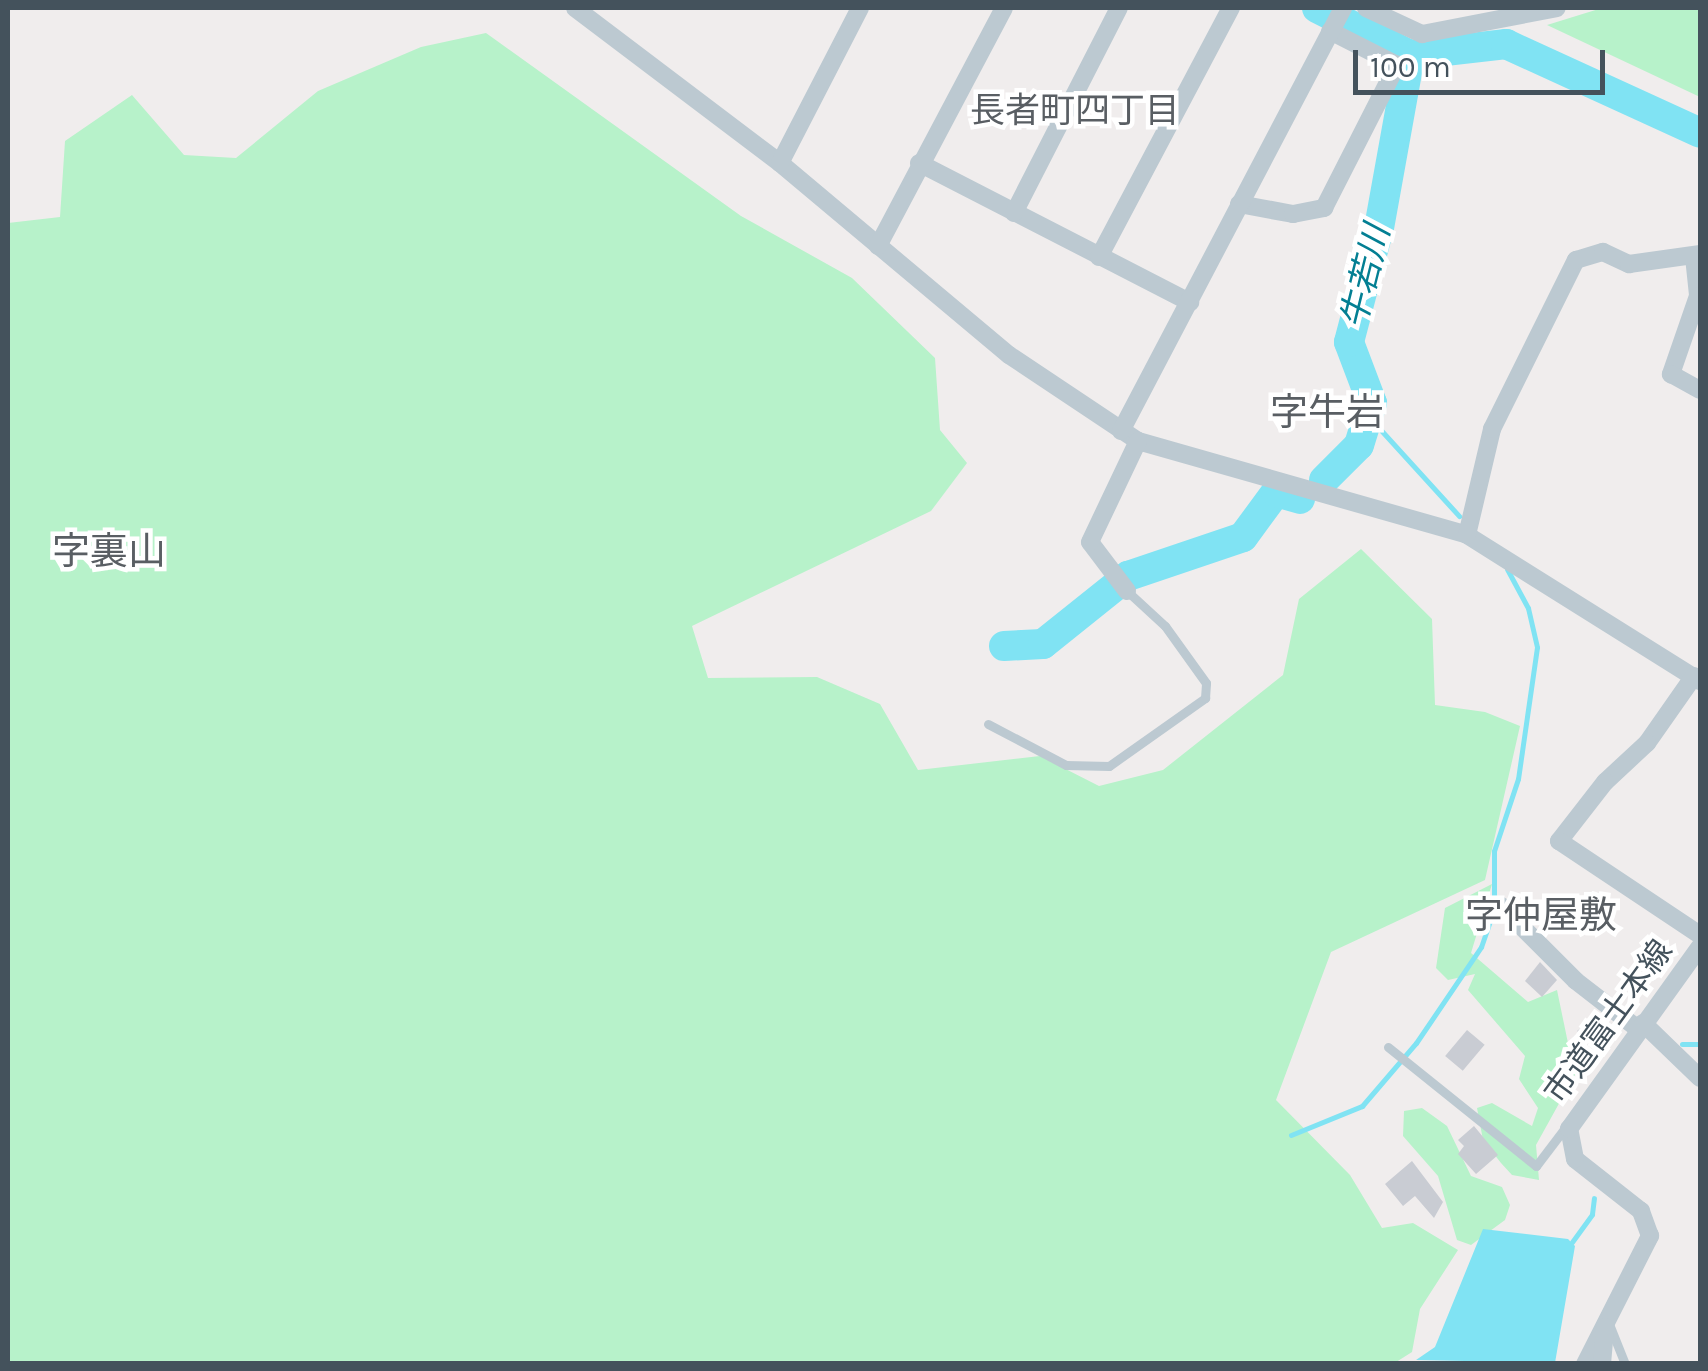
<!DOCTYPE html>
<meta charset="utf-8">
<style>
body{margin:0}
#map{position:relative;width:1708px;height:1371px;overflow:hidden;background:#f0eded;font-family:Karla,"Noto Sans JP",sans-serif}
div>[style]{position:absolute}
.green>*{inset:0;background:#b7f2ca}
.water>*{inset:0;background:#80e3f3}
.stream>*{height:5px;margin:-2.5px;padding:0 2.5px;transform-origin:2.5px;border-radius:2.5px;background:#80e3f3}
.river>*{height:30px;margin:-15px;padding:0 15px;transform-origin:15px;border-radius:15px;background:#80e3f3}
.building>*{inset:0;background:#c9ccd3;transform-origin:0 0}
.service>*{height:9px;margin:-4.5px;padding:0 4.5px;transform-origin:4.5px;border-radius:4.5px;background:#bcc9d1}
.minor>*{height:18px;margin:-9px;padding:0 9px;transform-origin:9px;border-radius:9px;background:#bcc9d1}
span{translate:-50% -50%;white-space:nowrap;text-align:center;line-height:1.15;-webkit-text-stroke:9px #fff;paint-order:stroke}
.street-label{font-size:32px;color:#44525c}
.neighbourhood-label{font-size:35px;color:#595e63}
.water-label{font-size:35px;color:#037f93;font-style:italic}
.quarter-label{font-size:38px;color:#595e63}
.frame{position:absolute;inset:0;border:10px solid #44525c;pointer-events:none}
.scale{position:absolute;left:1353px;top:50px;width:252px;height:45px;box-sizing:border-box;border:5px solid #44525c;border-top:0;padding-left:12px;font-size:30px;line-height:35px;white-space:nowrap;color:#44525c;-webkit-text-stroke:8px #fff;paint-order:stroke}
</style>
<div id="map">
<div class="green">
<div style="clip-path:polygon(1602px 8px,1700px 8px,1700px 97px,1547px 25px)"></div>
<div style="clip-path:polygon(486px 33px,741px 216px,852px 278px,935px 358px,940px 430px,967px 463px,931px 511px,692px 626px,708px 678px,817px 677px,880px 704px,918px 770px,1040px 756px,1099px 786px,1163px 770px,1283px 675px,1299px 599px,1361px 549px,1432px 619px,1435px 705px,1485px 712px,1520px 726px,1485px 880px,1331px 952px,1276px 1100px,1350px 1175px,1382px 1228px,1413px 1223px,1458px 1250px,1420px 1309px,1412px 1352px,1393px 1364px,8px 1363px,8px 223px,60px 217px,65px 141px,132px 95px,184px 155px,236px 158px,318px 91px,421px 47px)"></div>
<div style="clip-path:polygon(1492px 884px,1471px 953px,1528px 1002px,1557px 990px,1568px 1043px,1582px 1062px,1536px 1145px,1539px 1180px,1512px 1175px,1501px 1163px,1483px 1140px,1477px 1108px,1492px 1103px,1532px 1126px,1538px 1108px,1519px 1079px,1525px 1056px,1468px 990px,1475px 974px,1448px 980px,1436px 968px,1445px 908px)"></div>
<div style="clip-path:polygon(1422px 1108px,1447px 1126px,1471px 1176px,1502px 1187px,1510px 1205px,1505px 1220px,1471px 1245px,1457px 1240px,1438px 1176px,1403px 1136px,1404px 1111px)"></div>
</div>
<div class="water">
<div style="clip-path:polygon(1483px 1229px,1568px 1239px,1575px 1246px,1555px 1363px,1416px 1360px,1435px 1347px)"></div>
</div>
<div class="stream">
<div style="left:1369px;top:417px;width:134px;rotate:47.7deg"></div>
<div style="left:1682px;top:1044px;width:18px"></div>
<div style="left:1291px;top:1135px;width:77px;rotate:-22.2deg"></div>
<div style="left:1362px;top:1106px;width:83px;rotate:-49.4deg"></div>
<div style="left:1416px;top:1043px;width:116px;rotate:-55.9deg"></div>
<div style="left:1481px;top:947px;width:39px;rotate:-71deg"></div>
<div style="left:1494px;top:910px;width:59px;rotate:-90deg"></div>
<div style="left:1494px;top:851px;width:76px;rotate:-71.6deg"></div>
<div style="left:1518px;top:779px;width:133px;rotate:-81.8deg"></div>
<div style="left:1537px;top:647px;width:40px;rotate:-103deg"></div>
<div style="left:1528px;top:608px;width:44px;rotate:-118.3deg"></div>
<div style="left:1572px;top:1242px;width:34px;rotate:-54deg"></div>
<div style="left:1592px;top:1214px;width:16px;rotate:-83deg"></div>
</div>
<div class="river">
<div style="left:1317px;top:8px;width:104px;rotate:26.8deg"></div>
<div style="left:1410px;top:55px;width:97px;rotate:-6.5deg"></div>
<div style="left:1506px;top:44px;width:213px;rotate:24.6deg"></div>
<div style="left:1324px;top:480px;width:49px;rotate:-45deg"></div>
<div style="left:1359px;top:445px;width:44px;rotate:-72.8deg"></div>
<div style="left:1372px;top:403px;width:65px;rotate:-110.7deg"></div>
<div style="left:1349px;top:342px;width:118px;rotate:-75.3deg"></div>
<div style="left:1379px;top:228px;width:176px;rotate:-79.8deg"></div>
<div style="left:1004px;top:646px;width:39px;rotate:-3deg"></div>
<div style="left:1043px;top:644px;width:109px;rotate:-38.7deg"></div>
<div style="left:1128px;top:576px;width:121px;rotate:-18.7deg"></div>
<div style="left:1243px;top:537px;width:56px;rotate:-53.7deg"></div>
<div style="left:1276px;top:492px;width:25px;rotate:16deg"></div>
</div>
<div class="building">
<div style="clip-path:polygon(1540px 962px,1557px 980px,1542px 997px,1525px 981px)"></div>
<div style="clip-path:polygon(1598px 1014px,1613px 1026px,1590px 1044px,1577px 1031px)"></div>
<div style="left:1467px;top:1030px;width:23px;height:34px;rotate:40deg"></div>
<div style="clip-path:polygon(1474px 1126px,1498px 1155px,1476px 1174px,1458px 1154px,1464px 1146px,1458px 1140px)"></div>
<div style="clip-path:polygon(1412px 1161px,1443px 1202px,1434px 1218px,1415px 1196px,1403px 1206px,1385px 1184px)"></div>
</div>
<div class="service">
<div style="left:988px;top:724px;width:88px;rotate:27.7deg"></div>
<div style="left:1066px;top:765px;width:43px;rotate:1.3deg"></div>
<div style="left:1109px;top:766px;width:118px;rotate:-35.3deg"></div>
<div style="left:1205px;top:698px;width:15px;rotate:-86deg"></div>
<div style="left:1206px;top:683px;width:70px;rotate:-125.7deg"></div>
<div style="left:1165px;top:626px;width:52px;rotate:-137.4deg"></div>
<div style="left:1388px;top:1047px;width:190px;rotate:38.8deg"></div>
<div style="left:1536px;top:1166px;width:53px;rotate:-52.7deg"></div>
<div style="left:1609px;top:1324px;width:43px;rotate:68.2deg"></div>
</div>
<div class="minor">
<div style="left:575px;top:8px;width:257px;rotate:37.1deg"></div>
<div style="left:780px;top:163px;width:299px;rotate:40deg"></div>
<div style="left:1009px;top:355px;width:155px;rotate:33.7deg"></div>
<div style="left:1138px;top:441px;width:342px;rotate:15.9deg"></div>
<div style="left:1467px;top:535px;width:275px;rotate:32.1deg"></div>
<div style="left:1366px;top:8px;width:62px;rotate:24.9deg"></div>
<div style="left:1422px;top:34px;width:137px;rotate:-10.9deg"></div>
<div style="left:780px;top:163px;width:174px;rotate:-62.7deg"></div>
<div style="left:919px;top:163px;width:305px;rotate:27.2deg"></div>
<div style="left:1239px;top:204px;width:55px;rotate:10.5deg"></div>
<div style="left:1293px;top:214px;width:32px;rotate:-11deg"></div>
<div style="left:1324px;top:208px;width:161px;rotate:-63deg"></div>
<div style="left:1397px;top:65px;width:75px;rotate:-153.1deg"></div>
<div style="left:1014px;top:213px;width:230px;rotate:-62.9deg"></div>
<div style="left:878px;top:246px;width:269px;rotate:-62.1deg"></div>
<div style="left:1099px;top:257px;width:282px;rotate:-62.1deg"></div>
<div style="left:1694px;top:257px;width:39px;rotate:84deg"></div>
<div style="left:1698px;top:296px;width:83px;rotate:109.1deg"></div>
<div style="left:1671px;top:374px;width:33px;rotate:29deg"></div>
<div style="left:1121px;top:431px;width:478px;rotate:-62.3deg"></div>
<div style="left:1467px;top:535px;width:109px;rotate:-76.7deg"></div>
<div style="left:1492px;top:429px;width:189px;rotate:-63.6deg"></div>
<div style="left:1576px;top:260px;width:28px;rotate:-17deg"></div>
<div style="left:1603px;top:252px;width:29px;rotate:25deg"></div>
<div style="left:1629px;top:264px;width:72px;rotate:-8deg"></div>
<div style="left:1127px;top:591px;width:61px;rotate:-127.1deg"></div>
<div style="left:1090px;top:542px;width:112px;rotate:-64.6deg"></div>
<div style="left:1694px;top:676px;width:82px;rotate:125deg"></div>
<div style="left:1647px;top:743px;width:57px;rotate:137.1deg"></div>
<div style="left:1605px;top:782px;width:75px;rotate:127.9deg"></div>
<div style="left:1559px;top:841px;width:169px;rotate:33.7deg"></div>
<div style="left:1500px;top:905px;width:107px;rotate:45deg"></div>
<div style="left:1576px;top:981px;width:78px;rotate:37.7deg"></div>
<div style="left:1643px;top:1023px;width:79px;rotate:44deg"></div>
<div style="left:1585px;top:1364px;width:144px;rotate:-63.1deg"></div>
<div style="left:1650px;top:1236px;width:27px;rotate:-110deg"></div>
<div style="left:1641px;top:1211px;width:84px;rotate:-141.8deg"></div>
<div style="left:1575px;top:1159px;width:31px;rotate:-101deg"></div>
<div style="left:1569px;top:1129px;width:224px;rotate:-54.3deg"></div>
<div style="left:1602px;top:1364px;width:37px;rotate:-85deg"></div>
</div>
<div class="street-label">
<span style="left:1609px;top:1022px;rotate:-54deg">市道富士本線</span>
</div>
<div class="neighbourhood-label">
<span style="left:1075px;top:111px">長者町四丁目</span>
</div>
<div class="water-label">
<span style="left:1366px;top:277px;rotate:-76deg">牛若川</span>
</div>
<div class="quarter-label">
<span style="left:1327px;top:413px">字牛岩</span>
<span style="left:109px;top:552px">字裏山</span>
<span style="left:1541px;top:916px">字仲屋敷</span>
</div>
<div class="frame"></div>
<div class="scale">100 m</div>
</div>
